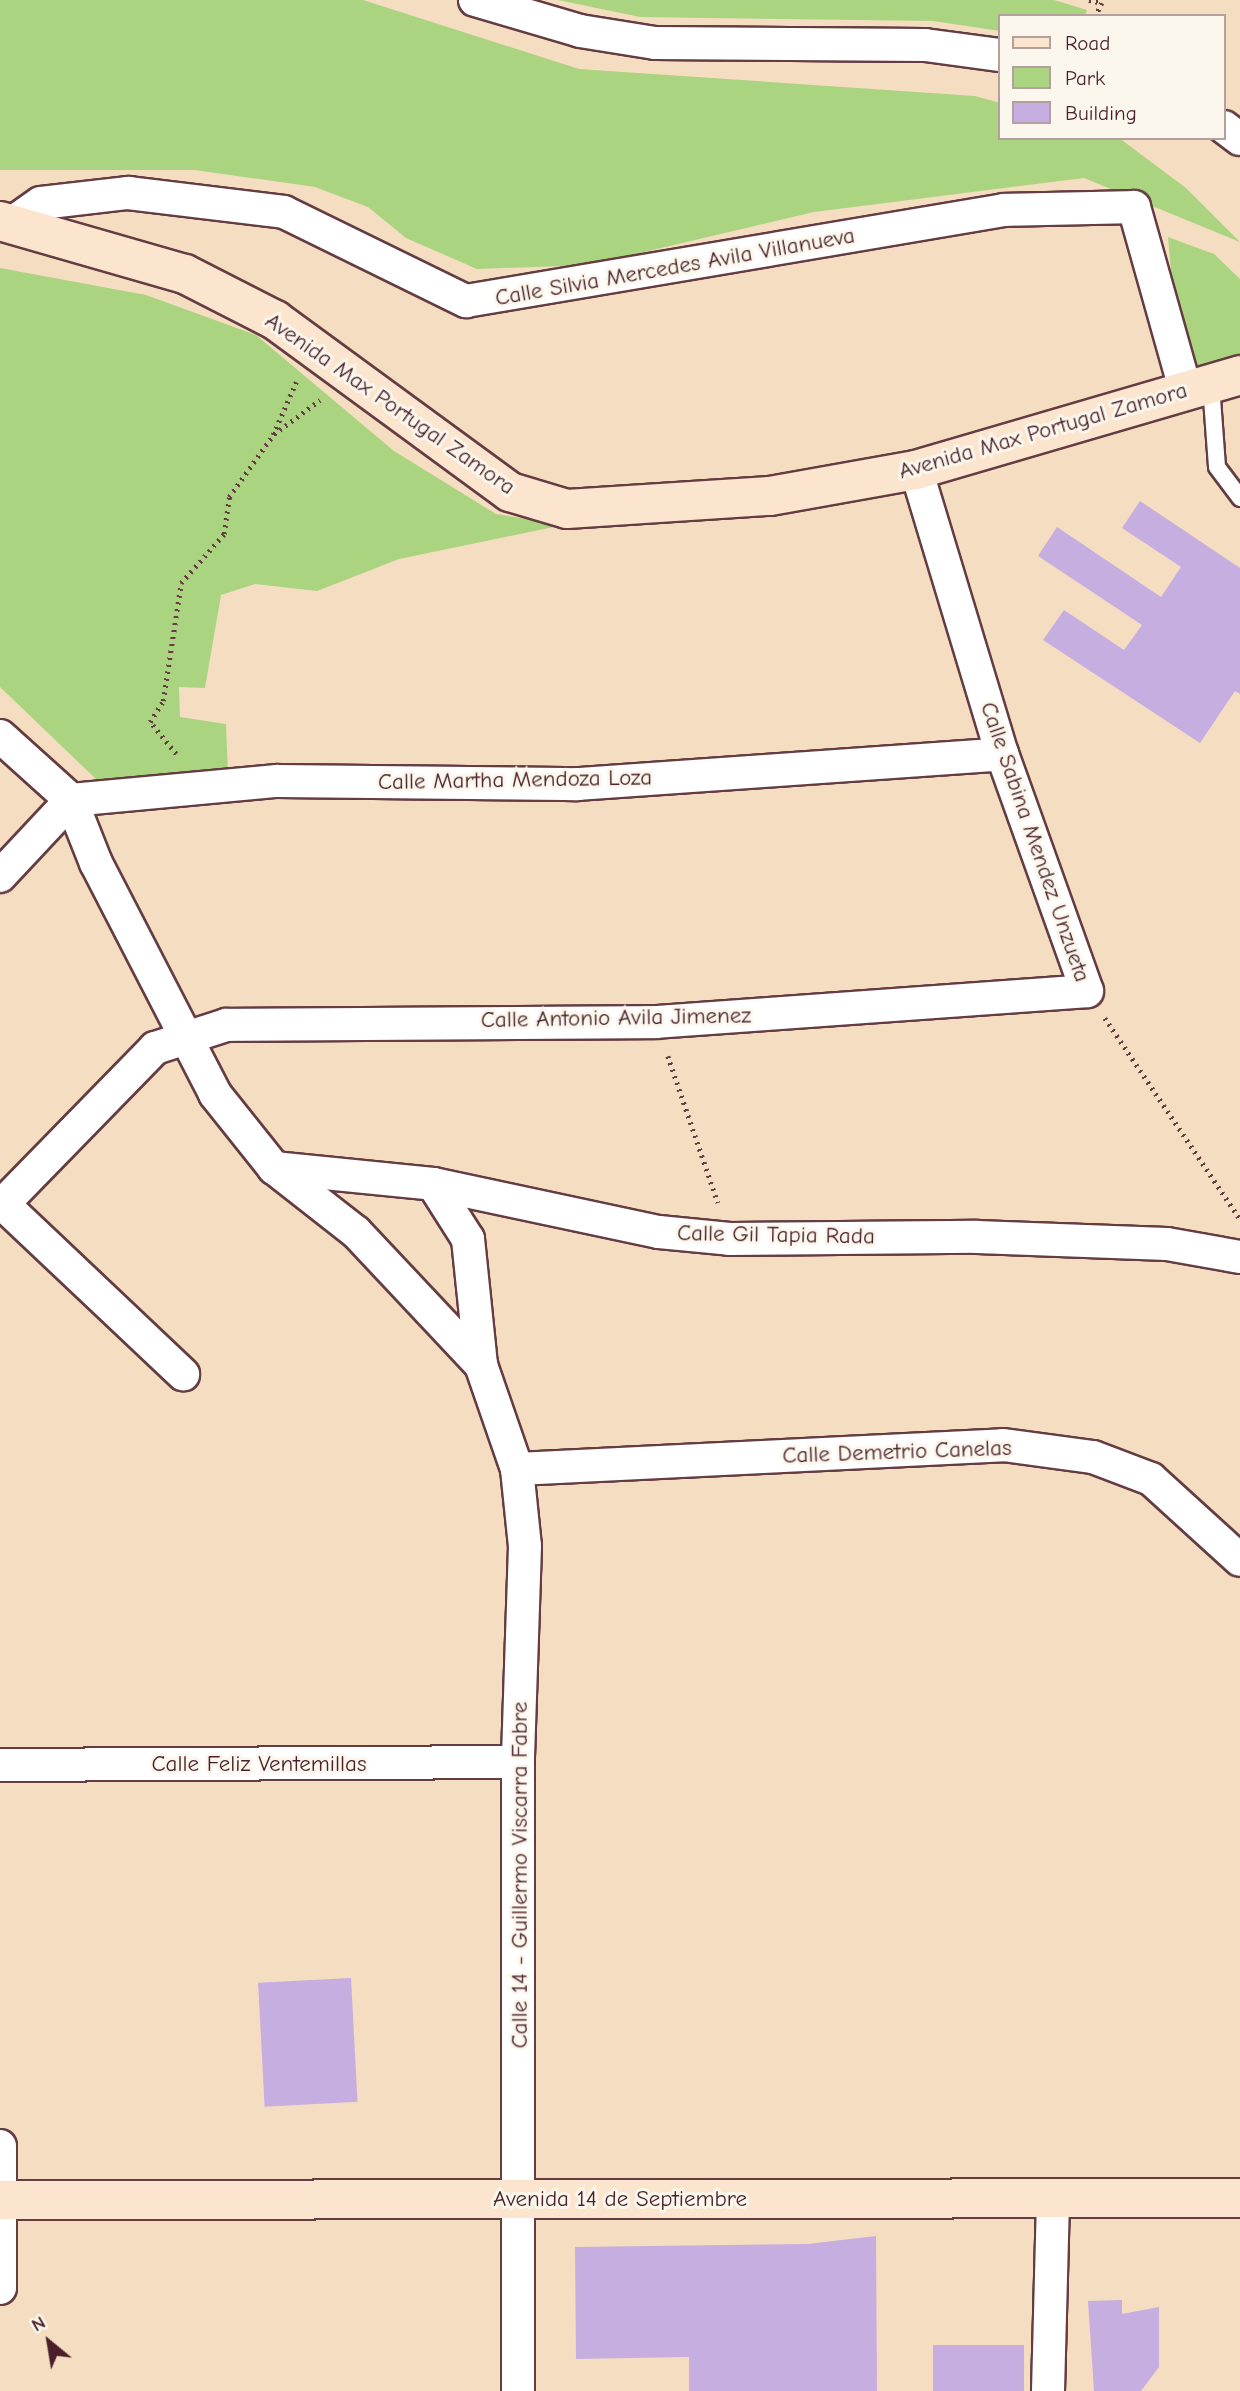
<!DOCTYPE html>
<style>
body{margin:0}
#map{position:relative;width:1240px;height:2391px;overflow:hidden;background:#f4ddc1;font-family:"Comic Neue",sans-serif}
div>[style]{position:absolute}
.green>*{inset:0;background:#abd480}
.building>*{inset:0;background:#c7aee1;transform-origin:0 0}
.path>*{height:4.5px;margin-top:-2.25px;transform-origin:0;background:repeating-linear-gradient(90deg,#643c42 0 2px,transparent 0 7px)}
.roads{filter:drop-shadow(2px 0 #643c42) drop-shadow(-2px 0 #643c42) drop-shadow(0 2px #643c42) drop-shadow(0 -2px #643c42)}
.service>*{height:16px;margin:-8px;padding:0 8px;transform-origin:8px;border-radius:8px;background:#fff}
.minor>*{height:32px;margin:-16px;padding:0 16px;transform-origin:16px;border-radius:16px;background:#fff}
.secondary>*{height:38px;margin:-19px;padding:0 19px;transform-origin:19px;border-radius:19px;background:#fce5cf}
span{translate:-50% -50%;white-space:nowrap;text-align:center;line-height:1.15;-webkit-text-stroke:6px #fbf7ec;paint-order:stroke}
.street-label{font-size:23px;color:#4a1f2b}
.legend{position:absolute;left:998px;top:14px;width:228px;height:126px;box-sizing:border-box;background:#fbf7ec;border:2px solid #b4a19f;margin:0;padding:9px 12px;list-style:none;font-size:21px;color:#4a1f2b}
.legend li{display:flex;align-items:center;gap:14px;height:35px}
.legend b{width:35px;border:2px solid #b4a19f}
.north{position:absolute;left:14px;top:2307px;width:70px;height:70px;-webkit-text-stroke:5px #fbf7ec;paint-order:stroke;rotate:330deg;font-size:19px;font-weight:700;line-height:28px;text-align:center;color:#4a1f2b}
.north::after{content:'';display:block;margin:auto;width:24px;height:32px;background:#4a1f2b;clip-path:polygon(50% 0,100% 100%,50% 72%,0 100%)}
</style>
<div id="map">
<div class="green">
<div style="clip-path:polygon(0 0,363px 0,579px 69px,975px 96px,1000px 103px,1000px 138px,1119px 138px,1186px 188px,1240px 242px,1084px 178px,814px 212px,589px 265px,477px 269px,406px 238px,368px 207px,315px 187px,195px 170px,0 170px)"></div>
<div style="clip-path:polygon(558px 0,1054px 0,1087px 10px,1085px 16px,1000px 16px,1000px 31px,933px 21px,640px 17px)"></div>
<div style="clip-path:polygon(1168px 237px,1214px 254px,1240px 279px,1240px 360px,1195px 371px,1173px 293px)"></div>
<div style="clip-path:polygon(0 268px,146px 295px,256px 335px,394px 451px,496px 514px,563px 525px,399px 559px,317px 591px,255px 584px,221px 595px,205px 688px,179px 687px,180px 717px,226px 724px,228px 774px,97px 780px,0 687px)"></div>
</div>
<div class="building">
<div style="clip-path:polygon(1140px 501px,1240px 568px,1240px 694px,1235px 691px,1200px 743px,1043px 640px,1064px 610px,1124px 650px,1142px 625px,1038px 556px,1057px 527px,1161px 597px,1181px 567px,1122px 528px)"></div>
<div style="left:351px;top:1978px;width:124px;height:93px;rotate:87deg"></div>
<div style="clip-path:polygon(876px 2236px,877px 2391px,689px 2391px,689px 2357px,576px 2359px,575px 2247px,808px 2244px)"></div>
<div style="clip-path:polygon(1122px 2300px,1122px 2314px,1159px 2307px,1159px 2367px,1141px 2391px,1094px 2391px,1088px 2301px)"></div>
<div style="left:1024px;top:2345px;width:46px;height:91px;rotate:90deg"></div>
</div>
<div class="path">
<div style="left:1089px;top:0;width:13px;rotate:13deg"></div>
<div style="left:1102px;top:3px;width:14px;rotate:115deg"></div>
<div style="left:274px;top:434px;width:57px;rotate:-36.5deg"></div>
<div style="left:176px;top:754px;width:41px;rotate:-129.1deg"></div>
<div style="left:150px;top:722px;width:25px;rotate:-58deg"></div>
<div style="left:163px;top:701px;width:119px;rotate:-81.3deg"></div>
<div style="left:181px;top:583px;width:65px;rotate:-48.7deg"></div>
<div style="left:224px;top:534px;width:37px;rotate:-82deg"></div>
<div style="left:229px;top:497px;width:76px;rotate:-54.6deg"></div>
<div style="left:273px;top:435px;width:58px;rotate:-66.5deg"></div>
<div style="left:1105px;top:1018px;width:242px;rotate:56.1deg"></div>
<div style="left:668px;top:1056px;width:155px;rotate:71.2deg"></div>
</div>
<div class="roads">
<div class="service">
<div style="left:1211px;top:385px;width:82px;rotate:85.8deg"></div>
<div style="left:1217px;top:467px;width:39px;rotate:53deg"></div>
</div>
<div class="minor">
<div style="left:475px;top:0;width:109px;rotate:16.4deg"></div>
<div style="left:580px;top:31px;width:76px;rotate:9.1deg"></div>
<div style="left:655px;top:43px;width:270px;rotate:0.4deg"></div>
<div style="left:925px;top:45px;width:76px;rotate:7.6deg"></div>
<div style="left:1224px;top:127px;width:20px;rotate:37deg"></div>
<div style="left:12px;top:223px;width:35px;rotate:-35deg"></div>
<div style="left:41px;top:203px;width:88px;rotate:-6.6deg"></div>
<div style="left:128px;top:193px;width:157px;rotate:6.9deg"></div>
<div style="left:284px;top:212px;width:203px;rotate:26.1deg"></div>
<div style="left:466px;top:301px;width:546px;rotate:-9.6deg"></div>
<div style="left:1004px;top:210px;width:130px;rotate:-1.3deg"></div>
<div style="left:1134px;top:207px;width:188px;rotate:74.3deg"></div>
<div style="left:0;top:736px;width:96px;rotate:42deg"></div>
<div style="left:71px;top:800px;width:68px;rotate:68.4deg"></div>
<div style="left:96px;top:863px;width:260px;rotate:62.7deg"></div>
<div style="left:215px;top:1094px;width:95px;rotate:51.4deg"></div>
<div style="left:274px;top:1168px;width:104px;rotate:38deg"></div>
<div style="left:356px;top:1232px;width:183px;rotate:46.8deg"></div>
<div style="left:71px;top:800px;width:207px;rotate:-5.3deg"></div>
<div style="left:277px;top:781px;width:301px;rotate:0.6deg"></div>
<div style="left:578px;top:784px;width:425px;rotate:-4deg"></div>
<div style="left:0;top:876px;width:104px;rotate:-46.9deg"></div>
<div style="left:274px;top:1168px;width:160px;rotate:5.7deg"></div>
<div style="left:433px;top:1184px;width:231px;rotate:12deg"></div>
<div style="left:659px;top:1232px;width:71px;rotate:5.6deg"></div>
<div style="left:730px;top:1239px;width:247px;rotate:-0.5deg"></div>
<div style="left:977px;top:1237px;width:190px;rotate:2.1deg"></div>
<div style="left:1167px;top:1244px;width:74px;rotate:10.1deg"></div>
<div style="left:433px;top:1184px;width:65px;rotate:57.5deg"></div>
<div style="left:468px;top:1239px;width:127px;rotate:84.1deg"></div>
<div style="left:481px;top:1365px;width:110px;rotate:70.9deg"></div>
<div style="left:517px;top:1469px;width:77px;rotate:84.1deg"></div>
<div style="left:525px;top:1546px;width:216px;rotate:91.9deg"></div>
<div style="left:518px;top:1762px;width:629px;rotate:90deg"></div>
<div style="left:3px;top:1204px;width:248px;rotate:43.4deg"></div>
<div style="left:0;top:1207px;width:222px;rotate:-45.7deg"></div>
<div style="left:155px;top:1048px;width:75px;rotate:-17.9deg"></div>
<div style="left:226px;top:1025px;width:430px;rotate:-0.4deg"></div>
<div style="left:656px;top:1022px;width:432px;rotate:-4.1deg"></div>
<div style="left:1087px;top:991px;width:252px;rotate:-109.7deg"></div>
<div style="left:1002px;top:754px;width:297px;rotate:-106.8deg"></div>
<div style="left:517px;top:1469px;width:487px;rotate:-2.8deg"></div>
<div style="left:1003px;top:1445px;width:91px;rotate:7.6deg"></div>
<div style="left:1093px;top:1457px;width:62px;rotate:20.8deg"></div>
<div style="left:1151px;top:1479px;width:120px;rotate:42.3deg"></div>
<div style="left:0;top:1765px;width:518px;rotate:-0.33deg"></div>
<div style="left:0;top:2146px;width:142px;rotate:90deg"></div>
<div style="left:1048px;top:2391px;width:195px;rotate:-88.5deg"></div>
</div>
<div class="secondary">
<div style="left:0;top:221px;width:192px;rotate:16deg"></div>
<div style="left:185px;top:274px;width:101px;rotate:27.1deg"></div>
<div style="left:275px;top:320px;width:291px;rotate:36.2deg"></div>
<div style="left:510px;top:492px;width:59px;rotate:16.6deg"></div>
<div style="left:567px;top:509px;width:203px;rotate:-3.7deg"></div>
<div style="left:770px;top:496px;width:148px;rotate:-10.1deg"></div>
<div style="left:916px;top:470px;width:338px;rotate:-16.3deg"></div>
<div style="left:0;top:2200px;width:1240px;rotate:-0.09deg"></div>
</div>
</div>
<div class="street-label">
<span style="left:675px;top:267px;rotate:-10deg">Calle Silvia Mercedes Avila Villanueva</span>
<span style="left:390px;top:404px;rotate:35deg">Avenida Max Portugal Zamora</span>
<span style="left:1043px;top:431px;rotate:-16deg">Avenida Max Portugal Zamora</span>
<span style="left:515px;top:780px;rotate:-1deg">Calle Martha Mendoza Loza</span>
<span style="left:1035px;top:842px;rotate:71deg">Calle Sabina Mendez Unzueta</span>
<span style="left:616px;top:1018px;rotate:-1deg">Calle Antonio Avila Jimenez</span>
<span style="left:776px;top:1235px;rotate:1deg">Calle Gil Tapia Rada</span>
<span style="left:897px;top:1452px;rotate:-2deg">Calle Demetrio Canelas</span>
<span style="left:259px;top:1764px">Calle Feliz Ventemillas</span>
<span style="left:520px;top:1875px;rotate:-90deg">Calle 14 - Guillermo Viscarra Fabre</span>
<span style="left:620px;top:2199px">Avenida 14 de Septiembre</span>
</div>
<ul class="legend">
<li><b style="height:9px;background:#fce5cf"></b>Road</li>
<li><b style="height:19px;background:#abd480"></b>Park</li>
<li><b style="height:19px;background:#c7aee1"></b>Building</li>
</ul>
<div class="north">N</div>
</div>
